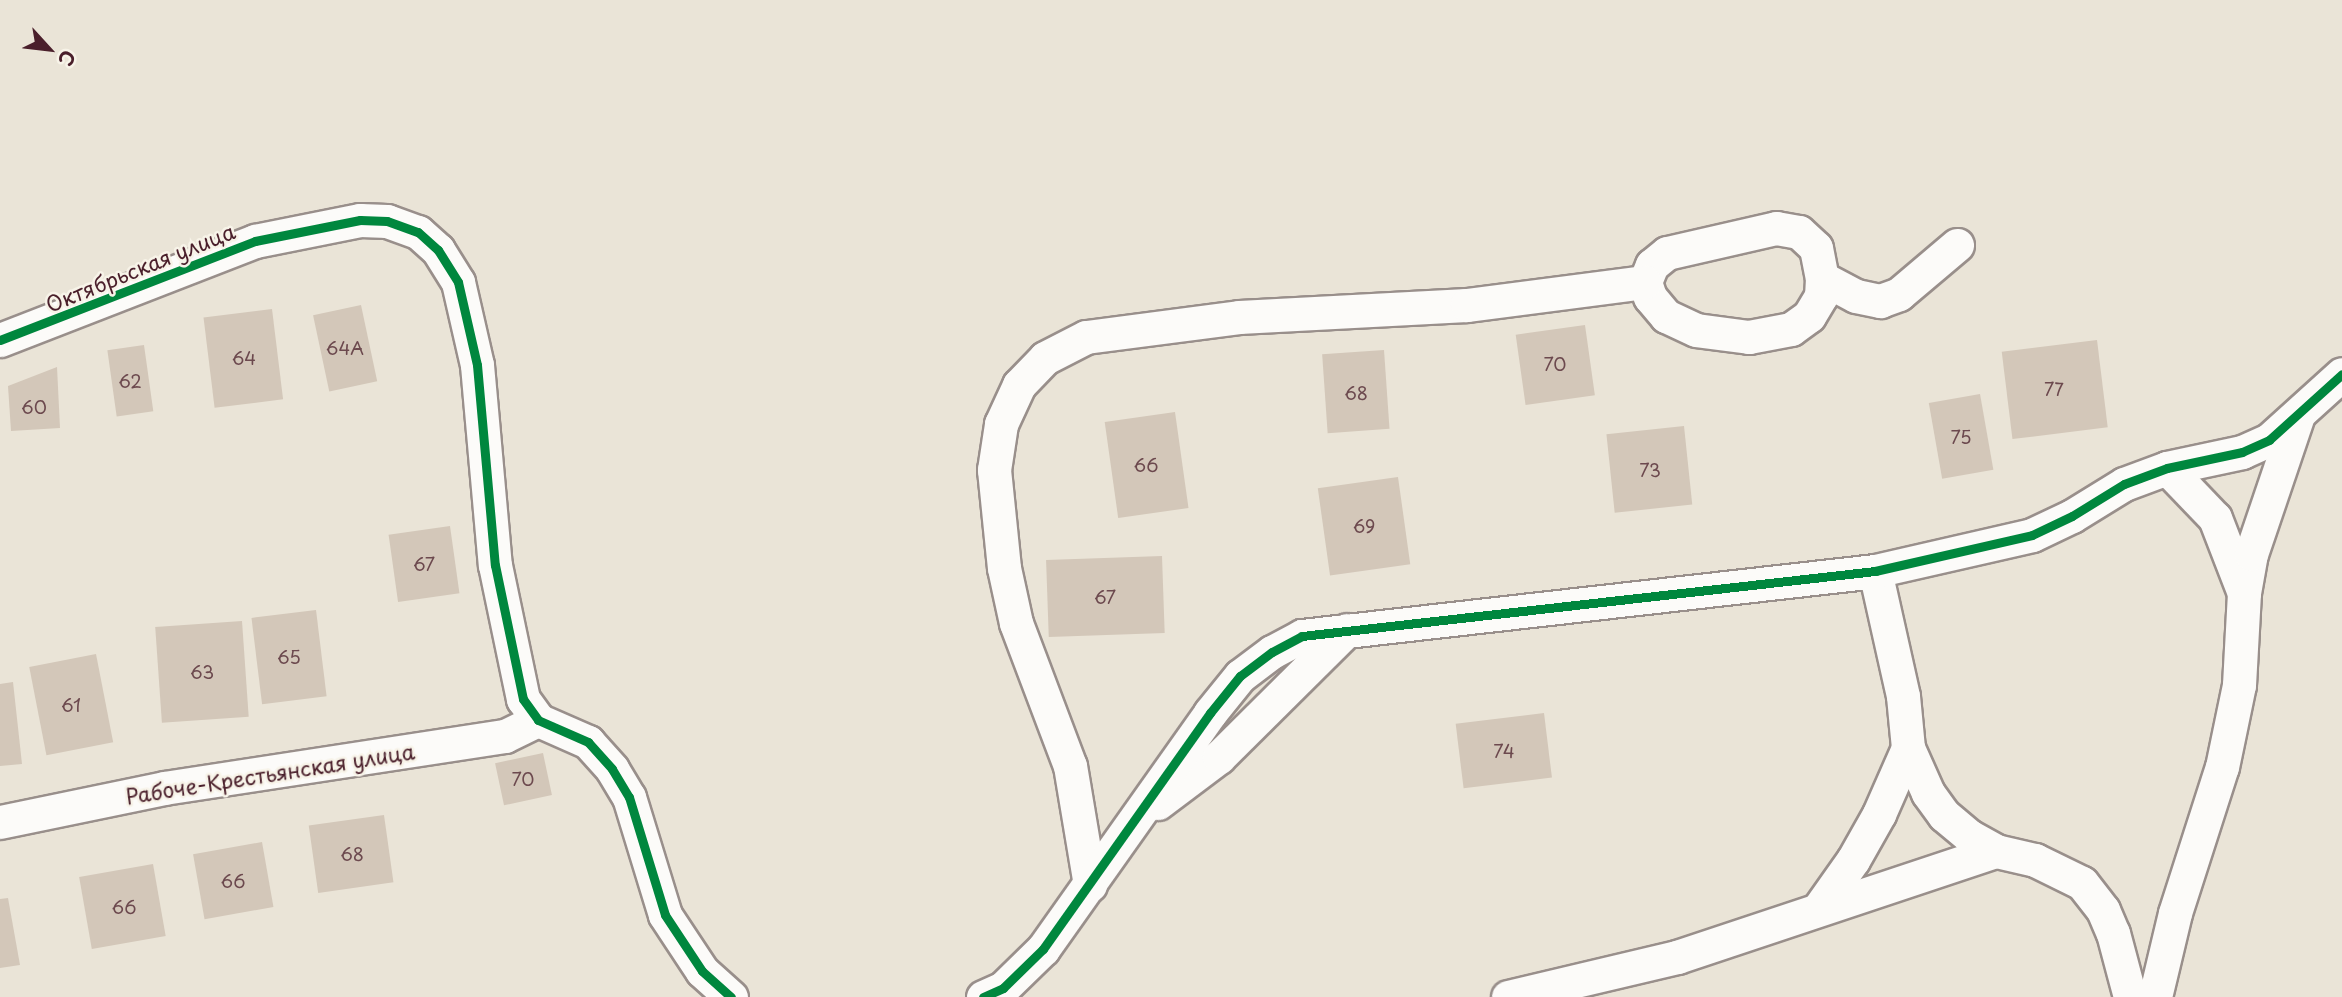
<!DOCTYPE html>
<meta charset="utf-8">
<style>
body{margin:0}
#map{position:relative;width:2342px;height:997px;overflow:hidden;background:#eae4d7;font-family:"Playpen Sans",sans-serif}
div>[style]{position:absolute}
.building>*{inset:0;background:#d3c7b9;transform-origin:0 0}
.roads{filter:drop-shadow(2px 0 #998f8b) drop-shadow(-2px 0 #998f8b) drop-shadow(0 2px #998f8b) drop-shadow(0 -2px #998f8b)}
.street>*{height:33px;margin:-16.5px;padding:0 16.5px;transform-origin:16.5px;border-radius:16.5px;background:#fcfbf9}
.cycleway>*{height:9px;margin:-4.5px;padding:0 4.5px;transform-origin:4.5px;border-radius:4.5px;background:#00873e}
span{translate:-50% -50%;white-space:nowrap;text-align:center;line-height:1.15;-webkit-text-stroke:5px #f7f3e8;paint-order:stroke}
.number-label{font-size:18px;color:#6c494e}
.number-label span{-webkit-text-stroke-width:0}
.street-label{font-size:21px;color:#4a1f2b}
.north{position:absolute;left:14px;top:14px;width:70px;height:70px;-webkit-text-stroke:5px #f7f3e8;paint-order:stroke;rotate:117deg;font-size:19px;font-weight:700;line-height:28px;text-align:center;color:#4a1f2b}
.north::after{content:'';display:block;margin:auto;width:24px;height:32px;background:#4a1f2b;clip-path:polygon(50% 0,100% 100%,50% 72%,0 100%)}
</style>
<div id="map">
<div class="building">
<div style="left:361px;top:305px;width:78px;height:49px;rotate:78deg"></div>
<div style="left:272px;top:309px;width:91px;height:69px;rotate:83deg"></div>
<div style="left:1585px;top:325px;width:71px;height:70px;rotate:82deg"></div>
<div style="left:2097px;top:340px;width:88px;height:96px;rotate:83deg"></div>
<div style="left:144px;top:345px;width:67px;height:37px;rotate:82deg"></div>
<div style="left:1384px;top:350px;width:79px;height:62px;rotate:86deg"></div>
<div style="clip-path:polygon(57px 367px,60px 428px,11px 431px,8px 386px)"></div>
<div style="left:1980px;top:394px;width:77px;height:52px;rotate:80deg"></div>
<div style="left:1175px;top:412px;width:97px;height:71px;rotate:82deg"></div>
<div style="left:1684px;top:426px;width:79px;height:78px;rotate:84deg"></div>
<div style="left:1398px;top:477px;width:88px;height:81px;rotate:82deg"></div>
<div style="left:450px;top:526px;width:68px;height:62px;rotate:82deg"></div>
<div style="left:1162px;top:556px;width:77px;height:116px;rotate:88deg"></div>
<div style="left:316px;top:610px;width:87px;height:65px;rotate:83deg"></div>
<div style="left:242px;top:621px;width:96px;height:87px;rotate:86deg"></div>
<div style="left:96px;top:654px;width:90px;height:68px;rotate:79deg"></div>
<div style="clip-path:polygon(13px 682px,22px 764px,0 766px,0 684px)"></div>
<div style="left:1544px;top:713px;width:65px;height:89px;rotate:83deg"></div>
<div style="left:543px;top:753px;width:43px;height:49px;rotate:78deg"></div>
<div style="left:384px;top:815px;width:68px;height:76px;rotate:82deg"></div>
<div style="left:262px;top:842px;width:66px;height:70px;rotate:80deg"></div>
<div style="left:153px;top:864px;width:73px;height:75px;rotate:80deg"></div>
<div style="clip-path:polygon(8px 898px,20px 965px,0 968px,0 899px)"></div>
</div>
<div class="roads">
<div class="street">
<div style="left:1776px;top:228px;width:23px;rotate:10deg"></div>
<div style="left:1799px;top:232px;width:23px;rotate:43deg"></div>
<div style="left:1816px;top:248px;width:31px;rotate:79deg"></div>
<div style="left:1822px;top:278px;width:18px;rotate:93deg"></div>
<div style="left:1821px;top:296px;width:23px;rotate:121deg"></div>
<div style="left:1809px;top:316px;width:22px;rotate:144deg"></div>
<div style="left:1791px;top:329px;width:43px;rotate:169.2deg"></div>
<div style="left:1749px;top:337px;width:53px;rotate:-172.5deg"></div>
<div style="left:1696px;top:330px;width:33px;rotate:-155deg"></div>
<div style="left:1666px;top:316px;width:25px;rotate:-130deg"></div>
<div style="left:1650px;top:297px;width:16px;rotate:-108deg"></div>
<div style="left:1645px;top:282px;width:18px;rotate:-68deg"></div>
<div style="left:1652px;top:265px;width:19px;rotate:-39deg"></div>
<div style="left:1667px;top:253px;width:112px;rotate:-12.9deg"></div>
<div style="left:1822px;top:278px;width:38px;rotate:28deg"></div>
<div style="left:1856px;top:296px;width:25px;rotate:12deg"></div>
<div style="left:1880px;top:301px;width:20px;rotate:-20deg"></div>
<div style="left:1899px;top:294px;width:76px;rotate:-40.2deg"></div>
<div style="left:0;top:340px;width:274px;rotate:-21.2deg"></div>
<div style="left:255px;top:241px;width:107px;rotate:-11.3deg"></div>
<div style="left:360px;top:220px;width:27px;rotate:2deg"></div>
<div style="left:387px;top:221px;width:33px;rotate:20deg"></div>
<div style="left:418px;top:232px;width:27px;rotate:42deg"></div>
<div style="left:438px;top:250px;width:38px;rotate:58deg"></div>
<div style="left:458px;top:282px;width:85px;rotate:77.1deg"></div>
<div style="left:477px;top:365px;width:201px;rotate:84.9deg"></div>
<div style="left:495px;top:565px;width:137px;rotate:78.2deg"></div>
<div style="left:523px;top:699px;width:26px;rotate:54deg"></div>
<div style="left:538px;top:720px;width:55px;rotate:23.7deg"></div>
<div style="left:588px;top:742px;width:36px;rotate:48deg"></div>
<div style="left:612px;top:769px;width:33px;rotate:59deg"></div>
<div style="left:629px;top:797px;width:123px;rotate:73deg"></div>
<div style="left:665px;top:915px;width:67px;rotate:56.5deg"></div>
<div style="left:702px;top:971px;width:39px;rotate:42deg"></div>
<div style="left:2167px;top:468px;width:69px;rotate:46.2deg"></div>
<div style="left:2215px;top:518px;width:80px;rotate:68.9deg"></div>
<div style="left:1908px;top:748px;width:49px;rotate:66deg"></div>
<div style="left:1928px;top:793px;width:27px;rotate:54deg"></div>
<div style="left:1944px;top:815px;width:33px;rotate:40deg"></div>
<div style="left:1969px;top:836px;width:31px;rotate:29deg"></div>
<div style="left:1158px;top:803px;width:76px;rotate:-37deg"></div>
<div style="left:1219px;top:757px;width:180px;rotate:-44.8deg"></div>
<div style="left:0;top:822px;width:167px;rotate:-11.7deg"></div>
<div style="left:164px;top:788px;width:345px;rotate:-8.7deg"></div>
<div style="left:505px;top:736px;width:37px;rotate:-26deg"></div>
<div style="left:1090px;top:885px;width:121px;rotate:-99.5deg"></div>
<div style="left:1070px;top:766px;width:153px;rotate:-110.7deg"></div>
<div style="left:1016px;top:623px;width:56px;rotate:-102.3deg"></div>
<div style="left:1004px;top:568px;width:99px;rotate:-95.8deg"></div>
<div style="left:994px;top:470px;width:47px;rotate:-81.3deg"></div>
<div style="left:1001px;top:424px;width:43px;rotate:-65.2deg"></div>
<div style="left:1019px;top:385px;width:37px;rotate:-46deg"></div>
<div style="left:1045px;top:358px;width:46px;rotate:-27.1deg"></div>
<div style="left:1086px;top:337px;width:154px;rotate:-7.4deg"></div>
<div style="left:1239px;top:317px;width:228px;rotate:-3deg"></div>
<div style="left:1467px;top:305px;width:179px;rotate:-7.4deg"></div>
<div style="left:1819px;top:908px;width:59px;rotate:-54.7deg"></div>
<div style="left:1853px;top:860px;width:53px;rotate:-60.5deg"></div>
<div style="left:1879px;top:814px;width:72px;rotate:-66.3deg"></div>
<div style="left:1908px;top:748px;width:52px;rotate:-95.5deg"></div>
<div style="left:1903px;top:696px;width:128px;rotate:-102.6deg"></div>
<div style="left:983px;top:997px;width:22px;rotate:-24deg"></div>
<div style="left:1003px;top:988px;width:56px;rotate:-44.3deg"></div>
<div style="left:1043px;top:949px;width:289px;rotate:-54.7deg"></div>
<div style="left:1210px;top:713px;width:48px;rotate:-51deg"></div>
<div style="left:1240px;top:676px;width:40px;rotate:-37deg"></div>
<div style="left:1272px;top:652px;width:34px;rotate:-28deg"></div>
<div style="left:1302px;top:636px;width:577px;rotate:-6.47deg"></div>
<div style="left:1875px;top:571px;width:161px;rotate:-12.9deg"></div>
<div style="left:2032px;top:535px;width:44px;rotate:-25.4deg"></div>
<div style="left:2072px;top:516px;width:61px;rotate:-31.6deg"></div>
<div style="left:2124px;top:484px;width:46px;rotate:-20.4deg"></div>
<div style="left:2167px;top:468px;width:77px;rotate:-12deg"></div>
<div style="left:2242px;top:452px;width:30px;rotate:-24deg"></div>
<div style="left:2269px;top:440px;width:98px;rotate:-42.1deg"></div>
<div style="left:1508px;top:997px;width:174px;rotate:-13.3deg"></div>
<div style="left:1677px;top:957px;width:336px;rotate:-18.4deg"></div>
<div style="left:1996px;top:851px;width:40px;rotate:13deg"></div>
<div style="left:2035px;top:860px;width:52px;rotate:26.1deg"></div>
<div style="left:2082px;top:883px;width:34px;rotate:52deg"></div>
<div style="left:2103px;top:910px;width:25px;rotate:67deg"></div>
<div style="left:2113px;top:933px;width:66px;rotate:75.1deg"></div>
<div style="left:2155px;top:997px;width:86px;rotate:-76.6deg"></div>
<div style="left:2175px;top:913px;width:153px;rotate:-72.2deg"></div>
<div style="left:2222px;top:767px;width:84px;rotate:-78.3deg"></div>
<div style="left:2239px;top:685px;width:92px;rotate:-86.9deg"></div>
<div style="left:2244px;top:593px;width:40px;rotate:-80deg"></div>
<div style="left:2251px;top:554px;width:144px;rotate:-71.3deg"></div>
</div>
</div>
<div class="cycleway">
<div style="left:0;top:340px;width:274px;rotate:-21.2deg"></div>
<div style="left:255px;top:241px;width:107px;rotate:-11.3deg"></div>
<div style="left:360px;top:220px;width:27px;rotate:2deg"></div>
<div style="left:387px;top:221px;width:33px;rotate:20deg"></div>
<div style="left:418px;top:232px;width:27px;rotate:42deg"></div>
<div style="left:438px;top:250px;width:38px;rotate:58deg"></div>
<div style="left:458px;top:282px;width:85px;rotate:77.1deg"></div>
<div style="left:477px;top:365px;width:201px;rotate:84.9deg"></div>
<div style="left:495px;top:565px;width:137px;rotate:78.2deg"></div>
<div style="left:523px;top:699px;width:26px;rotate:54deg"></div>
<div style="left:538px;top:720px;width:55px;rotate:23.7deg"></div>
<div style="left:588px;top:742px;width:36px;rotate:48deg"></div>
<div style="left:612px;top:769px;width:33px;rotate:59deg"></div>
<div style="left:629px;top:797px;width:123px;rotate:73deg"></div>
<div style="left:665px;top:915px;width:67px;rotate:56.5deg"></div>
<div style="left:702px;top:971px;width:39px;rotate:42deg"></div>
<div style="left:983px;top:997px;width:22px;rotate:-24deg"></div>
<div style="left:1003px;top:988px;width:56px;rotate:-44.3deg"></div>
<div style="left:1043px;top:949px;width:289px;rotate:-54.7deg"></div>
<div style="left:1210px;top:713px;width:48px;rotate:-51deg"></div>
<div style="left:1240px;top:676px;width:40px;rotate:-37deg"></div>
<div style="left:1272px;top:652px;width:34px;rotate:-28deg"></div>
<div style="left:1302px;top:636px;width:577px;rotate:-6.47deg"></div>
<div style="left:1875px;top:571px;width:161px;rotate:-12.9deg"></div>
<div style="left:2032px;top:535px;width:44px;rotate:-25.4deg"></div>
<div style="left:2072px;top:516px;width:61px;rotate:-31.6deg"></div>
<div style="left:2124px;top:484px;width:46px;rotate:-20.4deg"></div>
<div style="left:2167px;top:468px;width:77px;rotate:-12deg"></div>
<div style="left:2242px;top:452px;width:30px;rotate:-24deg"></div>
<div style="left:2269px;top:440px;width:98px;rotate:-42.1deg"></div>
</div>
<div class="number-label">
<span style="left:345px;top:348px">64А</span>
<span style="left:244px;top:358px">64</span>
<span style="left:1555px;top:364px">70</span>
<span style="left:130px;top:381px">62</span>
<span style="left:2054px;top:389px">77</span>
<span style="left:1356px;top:393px">68</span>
<span style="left:34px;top:407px">60</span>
<span style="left:1961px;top:437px">75</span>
<span style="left:1146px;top:465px">66</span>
<span style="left:1650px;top:470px">73</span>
<span style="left:1364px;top:526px">69</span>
<span style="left:424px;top:564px">67</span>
<span style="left:1105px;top:597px">67</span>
<span style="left:289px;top:657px">65</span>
<span style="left:202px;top:672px">63</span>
<span style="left:71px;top:705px">61</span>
<span style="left:1504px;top:751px">74</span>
<span style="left:523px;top:779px">70</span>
<span style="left:352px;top:854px">68</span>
<span style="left:233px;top:881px">66</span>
<span style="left:124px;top:907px">66</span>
</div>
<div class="street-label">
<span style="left:140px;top:267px;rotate:-22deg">Октябрьская улица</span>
<span style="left:270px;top:773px;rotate:-9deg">Рабоче-Крестьянская улица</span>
</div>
<div class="north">С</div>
</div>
